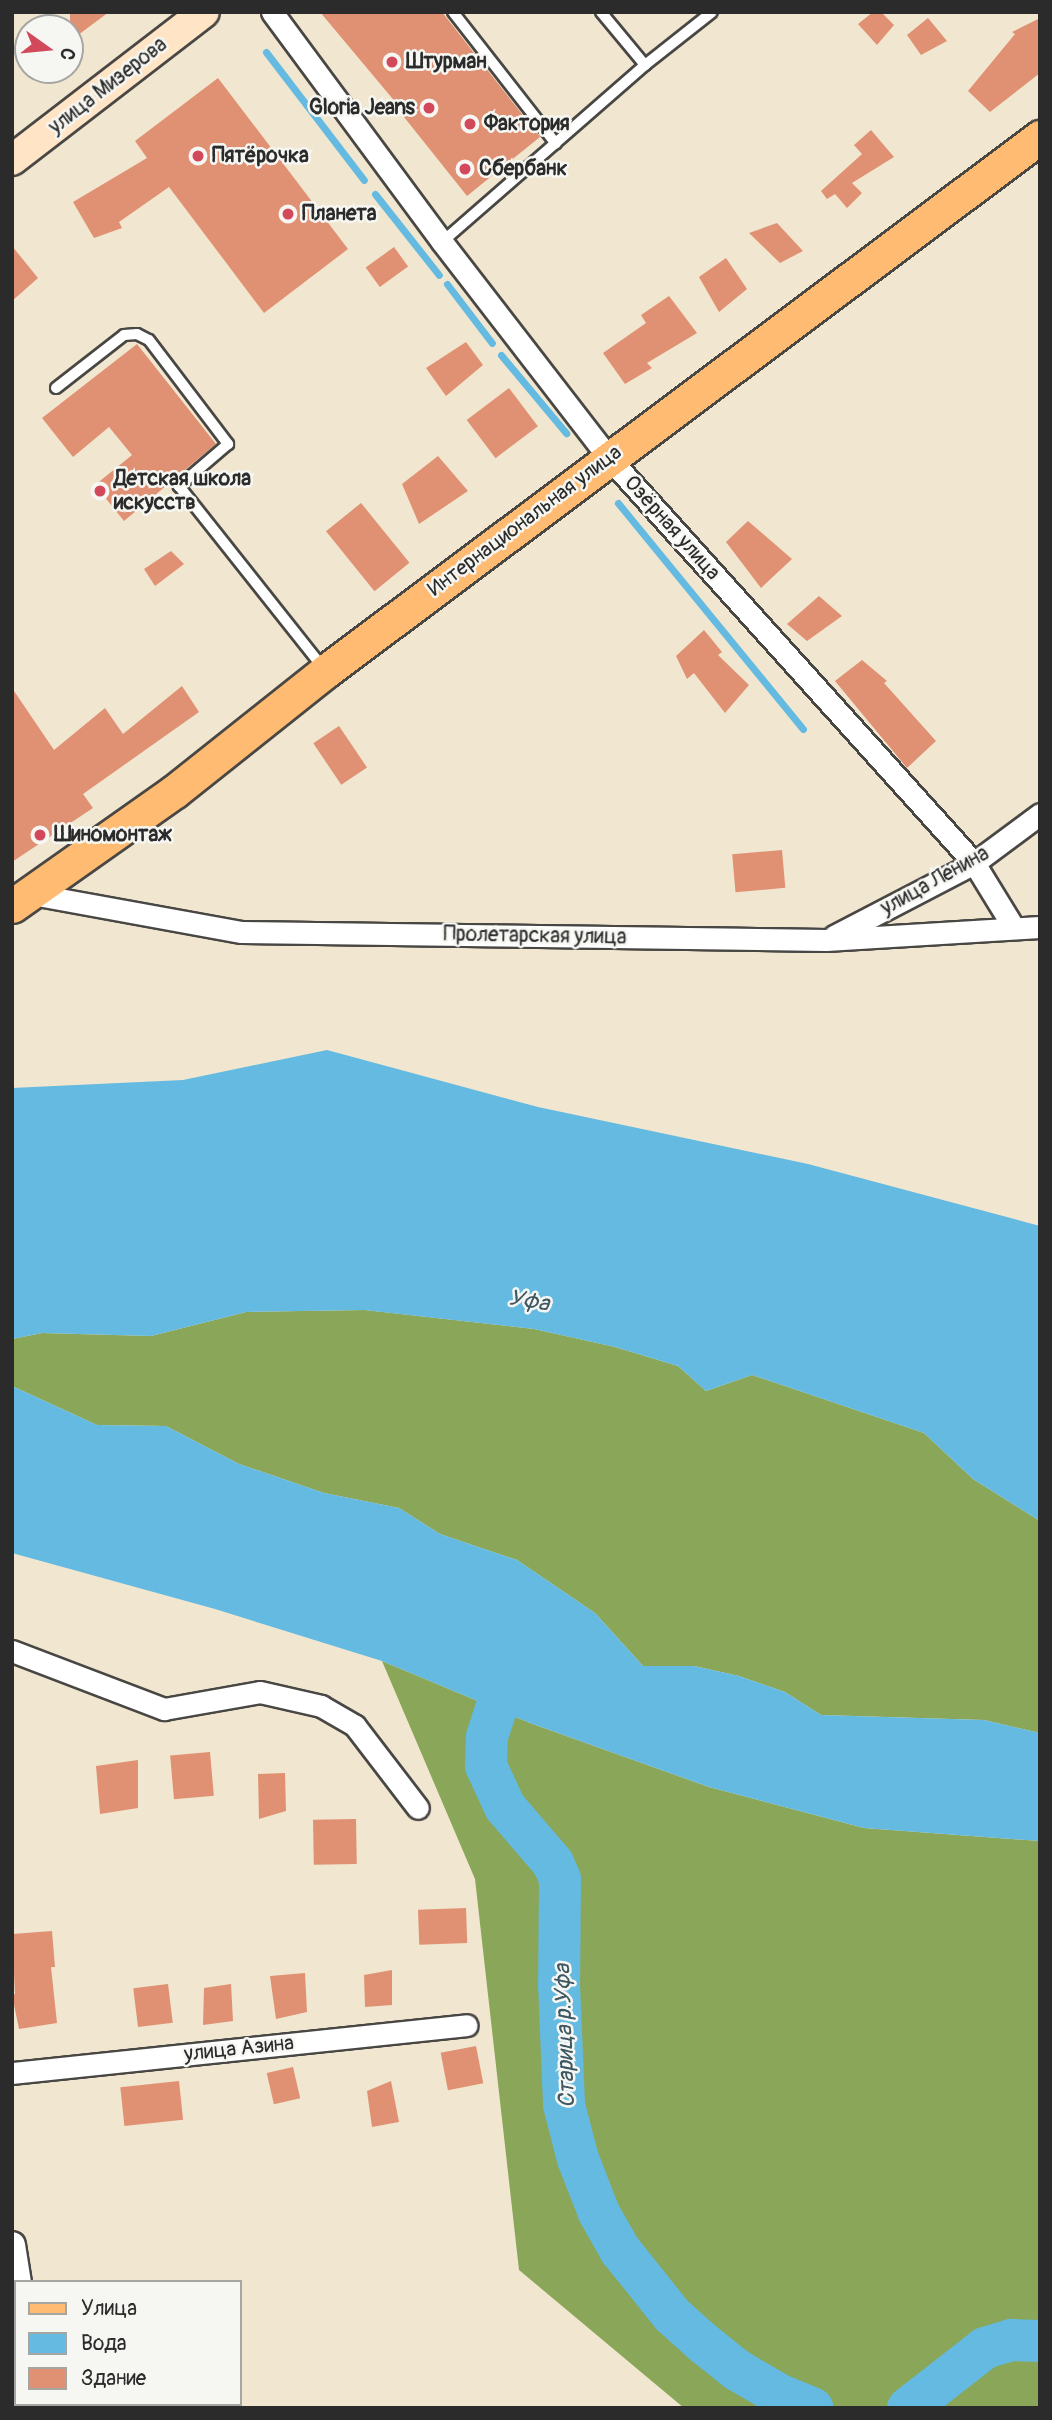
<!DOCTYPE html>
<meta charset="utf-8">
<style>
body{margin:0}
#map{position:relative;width:1052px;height:2420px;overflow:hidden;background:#f1e6cf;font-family:Pangolin,sans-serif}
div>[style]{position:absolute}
.forest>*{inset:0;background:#8aa659}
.water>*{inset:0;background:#64bae1}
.stream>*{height:7px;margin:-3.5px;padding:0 3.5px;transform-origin:3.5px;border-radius:3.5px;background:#64bae1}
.river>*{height:42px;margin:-21px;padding:0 21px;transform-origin:21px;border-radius:21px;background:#64bae1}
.building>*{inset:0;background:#e19173;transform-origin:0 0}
.roads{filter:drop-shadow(2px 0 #494744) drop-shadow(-2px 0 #494744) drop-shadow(0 2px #494744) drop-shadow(0 -2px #494744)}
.service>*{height:10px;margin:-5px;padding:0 5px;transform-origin:5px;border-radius:5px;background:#fff}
.minor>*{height:21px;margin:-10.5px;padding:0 10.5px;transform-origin:10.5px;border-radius:10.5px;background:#fff}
.tertiary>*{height:26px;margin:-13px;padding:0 13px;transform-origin:13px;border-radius:13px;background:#fff}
.secondary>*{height:30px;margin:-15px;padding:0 15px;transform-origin:15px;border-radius:15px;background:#ffe4c6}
.primary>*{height:33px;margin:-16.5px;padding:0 16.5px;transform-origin:16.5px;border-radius:16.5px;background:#febb71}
.dots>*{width:19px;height:19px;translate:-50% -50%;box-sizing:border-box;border:4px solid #f6f6f2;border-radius:50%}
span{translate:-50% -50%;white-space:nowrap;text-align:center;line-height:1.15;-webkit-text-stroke:5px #f6f6f2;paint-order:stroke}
.poi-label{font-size:21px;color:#2b2b2b;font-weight:700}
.left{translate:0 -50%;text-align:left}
.right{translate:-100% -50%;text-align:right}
.street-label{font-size:21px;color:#2b2b2b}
.water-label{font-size:23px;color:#3c5662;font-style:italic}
.frame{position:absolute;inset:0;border:14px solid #2b2b2b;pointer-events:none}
.legend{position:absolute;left:14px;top:2280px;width:228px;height:126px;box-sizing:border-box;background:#f6f6f2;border:2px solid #a5a5a2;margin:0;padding:9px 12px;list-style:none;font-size:21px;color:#2b2b2b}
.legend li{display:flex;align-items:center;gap:14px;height:35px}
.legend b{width:35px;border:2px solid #a5a5a2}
.north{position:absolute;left:14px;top:14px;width:70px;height:70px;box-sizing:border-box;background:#f6f6f2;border:2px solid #a5a5a2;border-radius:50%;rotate:105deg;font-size:19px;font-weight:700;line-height:28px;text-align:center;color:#2b2b2b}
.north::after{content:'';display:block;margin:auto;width:24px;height:32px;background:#d1495b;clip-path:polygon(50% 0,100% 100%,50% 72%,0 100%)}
</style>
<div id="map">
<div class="forest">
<div style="clip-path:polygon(365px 1310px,534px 1329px,615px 1347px,678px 1366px,706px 1391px,752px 1375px,924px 1433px,973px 1479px,1040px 1521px,1040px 1733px,984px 1720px,821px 1715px,785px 1692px,739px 1676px,694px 1666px,643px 1666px,595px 1613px,517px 1560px,440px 1534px,399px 1508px,324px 1493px,239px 1464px,166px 1426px,97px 1425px,12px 1386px,12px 1339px,42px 1333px,151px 1336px,246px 1312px)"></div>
<div style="clip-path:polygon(382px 1661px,530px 1723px,709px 1787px,864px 1828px,1040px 1841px,1040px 2408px,684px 2408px,519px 2270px,475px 1879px)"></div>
</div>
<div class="water">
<div style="clip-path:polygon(327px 1050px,538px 1107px,808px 1164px,1040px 1226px,1040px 1521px,973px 1479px,924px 1433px,752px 1375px,706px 1391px,678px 1366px,615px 1347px,534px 1329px,364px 1310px,246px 1312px,151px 1336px,42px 1333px,12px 1339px,12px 1088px,183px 1080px)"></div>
<div style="clip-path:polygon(12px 1386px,97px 1425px,166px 1426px,239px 1464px,324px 1493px,399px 1508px,440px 1534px,517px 1560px,595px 1613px,643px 1666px,694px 1666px,739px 1676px,785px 1692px,821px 1715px,984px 1720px,1040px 1733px,1040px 1841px,864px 1828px,709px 1787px,530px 1723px,382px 1661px,215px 1609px,12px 1553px)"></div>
</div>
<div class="stream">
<div style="left:266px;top:52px;width:161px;rotate:52.6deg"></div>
<div style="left:375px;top:194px;width:103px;rotate:51.7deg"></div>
<div style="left:447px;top:284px;width:74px;rotate:52.7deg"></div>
<div style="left:501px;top:355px;width:102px;rotate:50.2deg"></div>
<div style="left:618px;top:503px;width:292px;rotate:50.7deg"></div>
</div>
<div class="river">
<div style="left:496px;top:1709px;width:29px;rotate:108deg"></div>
<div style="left:487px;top:1737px;width:29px;rotate:92deg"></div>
<div style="left:486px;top:1766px;width:45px;rotate:65.1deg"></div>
<div style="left:505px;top:1807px;width:74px;rotate:49.4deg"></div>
<div style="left:553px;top:1863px;width:17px;rotate:66deg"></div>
<div style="left:560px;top:1879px;width:105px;rotate:90.5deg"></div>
<div style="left:559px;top:1984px;width:121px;rotate:87.6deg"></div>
<div style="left:564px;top:2105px;width:56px;rotate:75.5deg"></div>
<div style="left:578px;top:2159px;width:58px;rotate:68.7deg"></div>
<div style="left:599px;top:2213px;width:43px;rotate:60.4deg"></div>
<div style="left:620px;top:2250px;width:83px;rotate:51.3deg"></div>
<div style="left:672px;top:2315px;width:40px;rotate:42deg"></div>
<div style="left:702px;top:2342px;width:45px;rotate:38.7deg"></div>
<div style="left:737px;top:2370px;width:50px;rotate:30.2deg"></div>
<div style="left:780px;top:2395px;width:35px;rotate:22deg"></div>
<div style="left:908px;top:2408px;width:98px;rotate:-37.9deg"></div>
<div style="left:985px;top:2348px;width:28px;rotate:-17deg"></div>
<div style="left:1012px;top:2340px;width:28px;rotate:2deg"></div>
</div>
<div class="building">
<div style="clip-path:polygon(70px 12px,109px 12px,70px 41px)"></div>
<div style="clip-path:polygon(320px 12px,442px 12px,540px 137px,467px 196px,400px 112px,402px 110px)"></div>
<div style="clip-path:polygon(873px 12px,881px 12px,894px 25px,877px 45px,858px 24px)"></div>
<div style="clip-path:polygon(928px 18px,947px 41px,921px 55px,907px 35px)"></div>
<div style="clip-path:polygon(1040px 18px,1040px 73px,990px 112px,968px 91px,1015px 34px,1012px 32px)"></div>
<div style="clip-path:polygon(218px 78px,348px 249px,264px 313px,169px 187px,119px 222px,122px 228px,94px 238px,73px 202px,147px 158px,135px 141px)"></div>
<div style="clip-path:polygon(871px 130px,894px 157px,852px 183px,862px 193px,847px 208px,835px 194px,827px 199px,821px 191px,862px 154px,854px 145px)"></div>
<div style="clip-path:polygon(777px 223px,803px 251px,780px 263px,749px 233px)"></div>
<div style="clip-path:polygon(12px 246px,38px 278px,12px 301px)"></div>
<div style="left:394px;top:247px;width:24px;height:35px;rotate:54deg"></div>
<div style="clip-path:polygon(726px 258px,747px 289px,719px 312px,699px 277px)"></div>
<div style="clip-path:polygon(669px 296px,697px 333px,647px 363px,652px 368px,625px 384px,603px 353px,646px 323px,641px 315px)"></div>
<div style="clip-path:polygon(466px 342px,483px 365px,446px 396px,426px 368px)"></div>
<div style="clip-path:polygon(137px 344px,216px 444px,124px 521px,95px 485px,132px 455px,109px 427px,73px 457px,42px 418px)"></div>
<div style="left:509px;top:388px;width:48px;height:53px;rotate:53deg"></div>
<div style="clip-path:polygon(438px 456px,468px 491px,419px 524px,402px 484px)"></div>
<div style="left:361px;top:503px;width:77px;height:45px;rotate:51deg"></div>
<div style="clip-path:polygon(748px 521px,792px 559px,761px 588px,726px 542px)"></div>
<div style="clip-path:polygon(171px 551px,184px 564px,155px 586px,144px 569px)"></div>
<div style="clip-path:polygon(819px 596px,842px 616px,807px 641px,787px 624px)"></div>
<div style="clip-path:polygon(704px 630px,722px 652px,718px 655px,749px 685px,725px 713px,694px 673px,687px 679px,676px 656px)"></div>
<div style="clip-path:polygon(862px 660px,887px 681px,884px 683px,936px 741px,907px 768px,835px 681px)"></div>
<div style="clip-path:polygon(182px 686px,199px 712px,83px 794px,93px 808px,12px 862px,12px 688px,54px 750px,105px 708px,123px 734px)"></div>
<div style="left:339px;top:726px;width:50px;height:31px;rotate:56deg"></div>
<div style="left:782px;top:850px;width:38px;height:50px;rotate:85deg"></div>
<div style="left:210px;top:1752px;width:44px;height:40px;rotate:85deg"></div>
<div style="clip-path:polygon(138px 1760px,138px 1808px,100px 1814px,96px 1766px)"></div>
<div style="clip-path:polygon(285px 1773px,286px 1811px,259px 1819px,258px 1774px)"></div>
<div style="left:356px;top:1819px;width:45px;height:43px;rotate:89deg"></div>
<div style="left:466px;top:1908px;width:35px;height:48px;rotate:88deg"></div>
<div style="clip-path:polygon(52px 1931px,55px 1967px,51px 1967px,57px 2023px,19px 2029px,12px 1995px,15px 1994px,12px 1934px)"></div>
<div style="clip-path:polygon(392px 1970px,392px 2005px,365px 2007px,364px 1975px)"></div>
<div style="clip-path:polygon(305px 1973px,307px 2012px,276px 2019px,270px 1976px)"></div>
<div style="left:168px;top:1984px;width:39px;height:35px;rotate:83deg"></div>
<div style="clip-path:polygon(231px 1984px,233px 2021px,203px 2025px,204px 1988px)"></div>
<div style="left:476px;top:2046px;width:38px;height:36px;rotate:79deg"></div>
<div style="left:293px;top:2067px;width:32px;height:27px;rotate:77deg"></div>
<div style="left:179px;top:2081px;width:39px;height:59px;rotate:84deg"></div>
<div style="clip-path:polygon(391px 2081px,399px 2122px,372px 2127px,367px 2091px)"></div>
</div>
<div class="roads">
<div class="service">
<div style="left:453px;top:12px;width:167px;rotate:52deg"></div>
<div style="left:601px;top:12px;width:69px;rotate:50.3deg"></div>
<div style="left:442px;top:242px;width:269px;rotate:-41.1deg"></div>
<div style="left:645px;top:65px;width:85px;rotate:-38.3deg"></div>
<div style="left:56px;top:388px;width:86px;rotate:-37.9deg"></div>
<div style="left:124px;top:335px;width:13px;rotate:-4deg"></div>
<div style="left:137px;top:334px;width:13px;rotate:27deg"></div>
<div style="left:149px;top:340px;width:131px;rotate:52.8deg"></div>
<div style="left:228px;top:444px;width:65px;rotate:139.4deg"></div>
<div style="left:179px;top:486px;width:233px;rotate:51.6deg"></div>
</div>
<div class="minor">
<div style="left:272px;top:12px;width:286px;rotate:53.5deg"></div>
<div style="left:442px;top:242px;width:273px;rotate:52.3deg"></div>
<div style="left:609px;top:458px;width:545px;rotate:47.97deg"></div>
<div style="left:974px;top:863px;width:76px;rotate:58.4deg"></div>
<div style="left:32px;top:894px;width:213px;rotate:10.3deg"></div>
<div style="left:242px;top:932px;width:584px;rotate:0.78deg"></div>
<div style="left:826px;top:940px;width:214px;rotate:-3.5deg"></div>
<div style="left:834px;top:936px;width:158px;rotate:-27.5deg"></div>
<div style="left:974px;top:863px;width:82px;rotate:-36.6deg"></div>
<div style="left:12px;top:1651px;width:163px;rotate:20.9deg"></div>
<div style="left:164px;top:1709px;width:97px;rotate:-10deg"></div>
<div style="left:260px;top:1692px;width:63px;rotate:12.9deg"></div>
<div style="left:321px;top:1706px;width:39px;rotate:30deg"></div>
<div style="left:355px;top:1726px;width:103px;rotate:52.5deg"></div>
<div style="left:12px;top:2073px;width:457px;rotate:-6deg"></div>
</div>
<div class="tertiary">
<div style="left:12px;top:2245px;width:37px;rotate:81deg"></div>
<div style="left:39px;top:2404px;width:4px;rotate:90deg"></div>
</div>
<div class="secondary">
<div style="left:12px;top:160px;width:242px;rotate:-37.6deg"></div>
</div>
<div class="primary">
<div style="left:12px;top:906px;width:199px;rotate:-35.2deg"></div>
<div style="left:175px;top:791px;width:193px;rotate:-38.5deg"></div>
<div style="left:326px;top:671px;width:892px;rotate:-36.79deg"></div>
</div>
</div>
<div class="dots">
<div style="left:392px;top:62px;background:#d1495b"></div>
<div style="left:429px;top:108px;background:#d1495b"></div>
<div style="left:470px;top:124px;background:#d1495b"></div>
<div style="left:198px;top:156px;background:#d1495b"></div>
<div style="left:465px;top:169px;background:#d1495b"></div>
<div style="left:288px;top:214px;background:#d1495b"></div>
<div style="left:100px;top:491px;background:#d1495b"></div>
<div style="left:40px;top:835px;background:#d1495b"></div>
</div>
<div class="poi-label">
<span class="left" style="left:406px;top:62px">Штурман</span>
<span class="right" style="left:415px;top:108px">Gloria Jeans</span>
<span class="left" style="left:484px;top:124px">Фактория</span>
<span class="left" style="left:212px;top:156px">Пятёрочка</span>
<span class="left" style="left:479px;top:169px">Сбербанк</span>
<span class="left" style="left:302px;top:214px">Планета</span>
<span class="left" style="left:114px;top:491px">Детская школа<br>искусств</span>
<span class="left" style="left:54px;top:835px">Шиномонтаж</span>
</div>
<div class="street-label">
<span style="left:108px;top:86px;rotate:-38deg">улица Мизерова</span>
<span style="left:525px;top:521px;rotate:-37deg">Интернациональная улица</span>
<span style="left:672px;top:528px;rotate:48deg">Озёрная улица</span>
<span style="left:935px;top:881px;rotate:-29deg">улица Ленина</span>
<span style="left:535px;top:936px;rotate:1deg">Пролетарская улица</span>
<span style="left:239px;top:2049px;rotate:-6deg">улица Азина</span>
</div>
<div class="water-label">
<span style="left:529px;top:1301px;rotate:10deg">Уфа</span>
<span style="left:565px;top:2036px;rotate:-92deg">Старица р.Уфа</span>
</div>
<div class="frame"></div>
<ul class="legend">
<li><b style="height:9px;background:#febb71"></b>Улица</li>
<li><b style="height:19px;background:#64bae1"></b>Вода</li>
<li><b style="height:19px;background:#e19173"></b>Здание</li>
</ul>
<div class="north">С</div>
</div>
